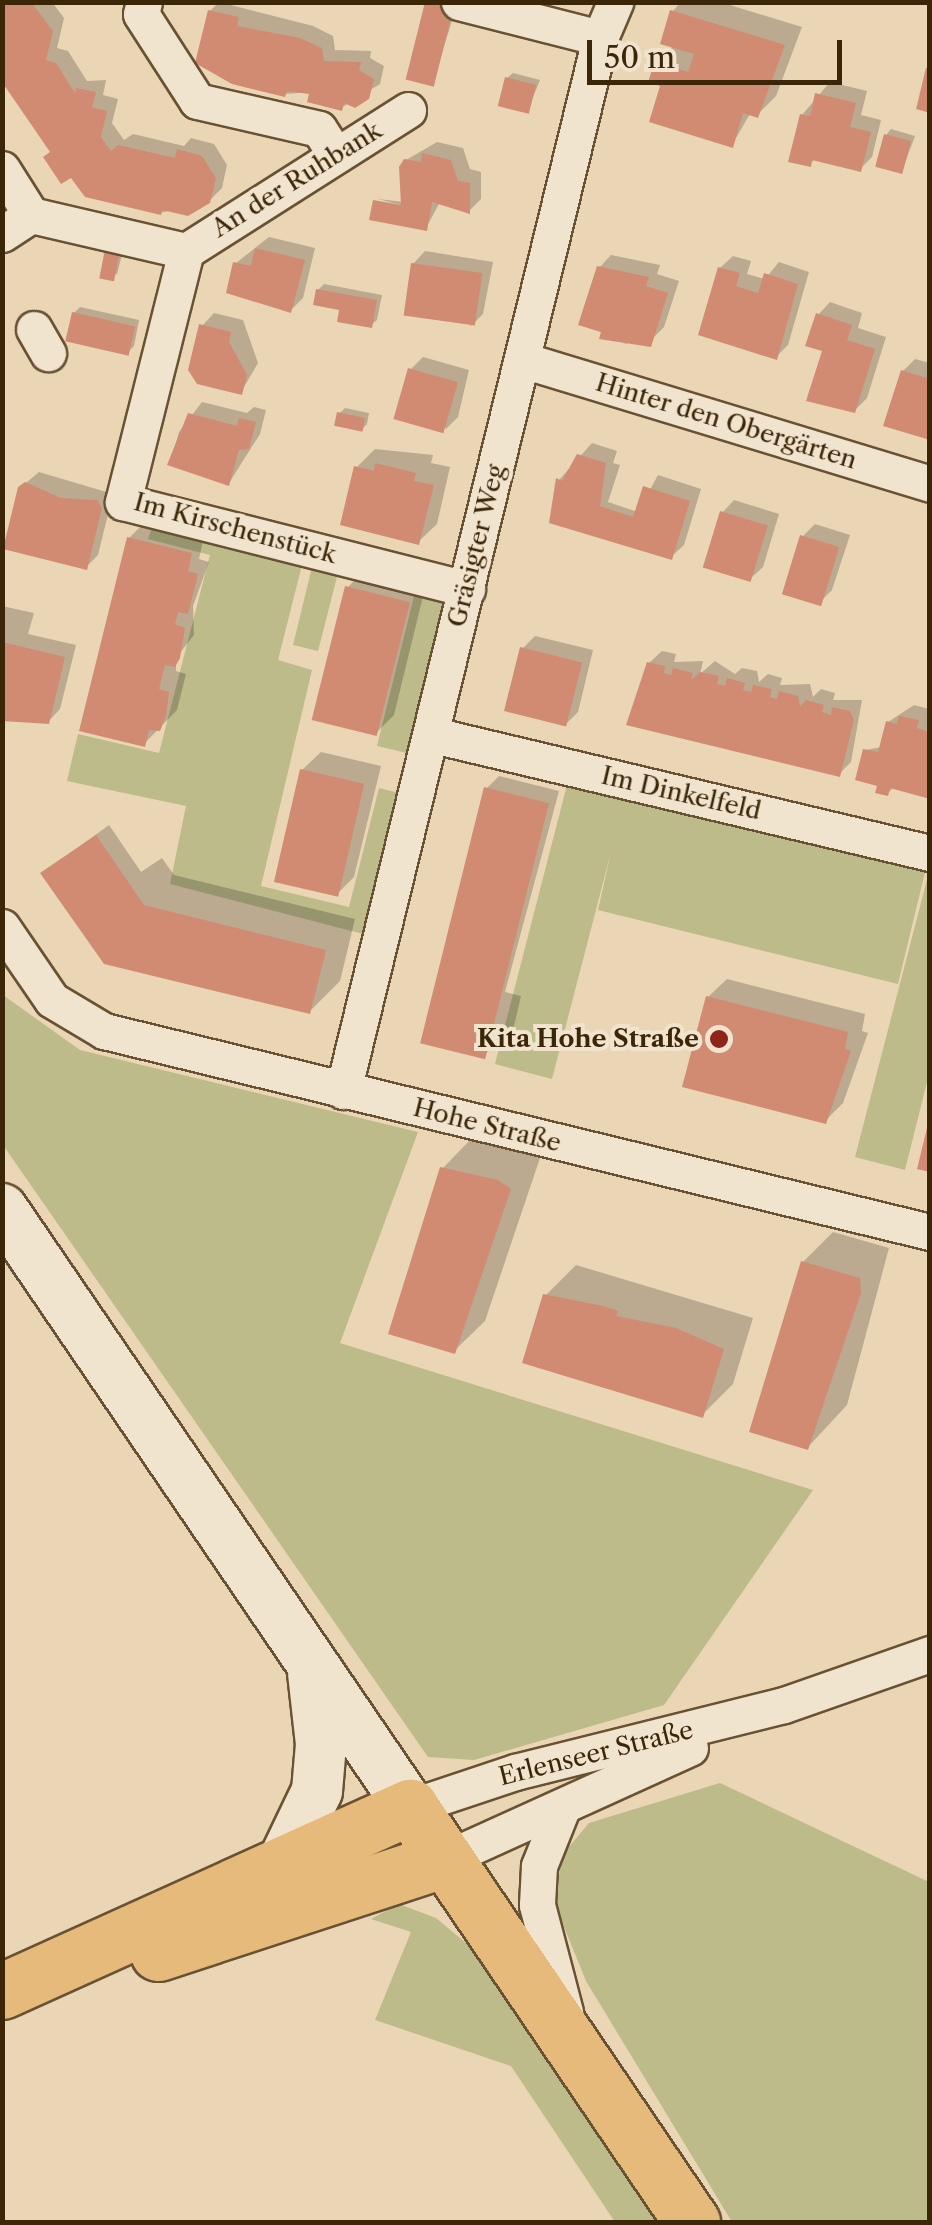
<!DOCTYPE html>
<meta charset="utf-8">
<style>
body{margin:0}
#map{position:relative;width:932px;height:2225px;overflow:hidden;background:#ead5b5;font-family:"Libre Caslon Text",serif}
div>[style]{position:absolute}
.green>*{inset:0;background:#bdbb89}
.shadow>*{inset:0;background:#0003}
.building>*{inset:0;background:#d18b73;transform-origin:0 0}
.roads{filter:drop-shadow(2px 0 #685233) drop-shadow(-2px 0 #685233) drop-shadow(0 2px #685233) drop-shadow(0 -2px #685233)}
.street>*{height:35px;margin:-17.5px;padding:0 17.5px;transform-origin:17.5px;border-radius:17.5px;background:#f1e4cf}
.secondary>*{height:50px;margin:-25px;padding:0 25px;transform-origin:25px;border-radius:25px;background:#f1e4cf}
.primary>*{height:55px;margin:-27.5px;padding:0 27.5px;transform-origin:27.5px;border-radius:27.5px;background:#e5ba7a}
.dots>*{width:28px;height:28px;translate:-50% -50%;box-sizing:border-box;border:5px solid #f1e4cf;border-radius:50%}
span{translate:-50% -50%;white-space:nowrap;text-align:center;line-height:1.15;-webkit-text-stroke:8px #f1e4cf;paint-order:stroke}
.street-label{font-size:25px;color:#3c2608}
.poi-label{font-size:25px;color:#3c2608;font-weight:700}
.right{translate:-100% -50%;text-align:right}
.frame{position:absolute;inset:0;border:5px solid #3c2608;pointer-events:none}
.scale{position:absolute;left:587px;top:40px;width:255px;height:45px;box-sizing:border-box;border:5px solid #3c2608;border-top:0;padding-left:12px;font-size:30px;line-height:35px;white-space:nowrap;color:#3c2608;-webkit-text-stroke:8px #f1e4cf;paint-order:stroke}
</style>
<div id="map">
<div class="green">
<div style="clip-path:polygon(155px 518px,304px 557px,278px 660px,312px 670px,261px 886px,349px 907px,379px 788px,403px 794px,367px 935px,170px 884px,186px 806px,67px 781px,78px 734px,159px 753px,210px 555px,148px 539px)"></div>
<div style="clip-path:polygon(315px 555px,452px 589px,411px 754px,377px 746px,414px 596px,337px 577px,318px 651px,293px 645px)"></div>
<div style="clip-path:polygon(567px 785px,926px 868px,898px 984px,598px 910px,611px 852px,552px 1079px,495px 1064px)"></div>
<div style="clip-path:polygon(929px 872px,929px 1074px,905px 1170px,855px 1157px)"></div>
<div style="clip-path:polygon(3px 995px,80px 1050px,418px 1132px,340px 1343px,813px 1490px,664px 1705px,474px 1760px,428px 1757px,3px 1145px)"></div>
<div style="clip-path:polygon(720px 1783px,929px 1882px,929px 2222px,732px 2222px,586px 1981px,554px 1902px,563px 1854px,589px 1823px)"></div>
<div style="clip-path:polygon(399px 1904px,436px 1918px,472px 1948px,658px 2222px,615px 2222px,511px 2066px,375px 2020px,411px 1932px,371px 1919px)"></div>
</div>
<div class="shadow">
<div style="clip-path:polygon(2px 2px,52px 2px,64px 18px,57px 48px,68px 51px,87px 81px,106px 80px,103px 95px,118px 99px,112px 123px,124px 140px,133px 134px,184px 146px,191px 138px,214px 144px,227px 165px,222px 188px,209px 201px,160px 213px,53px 151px)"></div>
<div style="clip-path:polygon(219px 2px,313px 26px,333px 36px,335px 50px,371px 51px,370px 58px,384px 66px,380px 84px,341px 108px,312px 92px,284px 94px,210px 11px)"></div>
<div style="clip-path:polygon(681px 2px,720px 2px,802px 27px,776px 96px,758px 114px,751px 112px,732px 145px,662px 87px,657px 62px,674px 45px,672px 12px)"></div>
<div style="clip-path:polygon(427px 3px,457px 4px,433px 83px)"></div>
<div style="clip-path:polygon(513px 73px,540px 80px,527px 112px,507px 78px)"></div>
<div style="clip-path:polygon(830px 82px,867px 91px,861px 115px,881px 120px,872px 157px,860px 169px,816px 158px,810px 164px,802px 115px)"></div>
<div style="clip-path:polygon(891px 129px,915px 136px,902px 171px,886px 135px)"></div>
<div style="clip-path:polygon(437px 142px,463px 148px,470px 169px,481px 172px,481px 199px,469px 211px,440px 202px,426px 228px,404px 206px,378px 199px,404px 202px,408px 183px,400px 178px,406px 160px)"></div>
<div style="clip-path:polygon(269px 237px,315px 248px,303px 298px,291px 310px,236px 263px)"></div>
<div style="clip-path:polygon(124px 247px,117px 274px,100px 277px)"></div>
<div style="clip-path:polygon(425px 251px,493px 262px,483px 314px,471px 326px,413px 264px)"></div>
<div style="clip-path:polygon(611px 255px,660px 265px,657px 274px,679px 281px,664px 327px,652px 339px,632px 338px,626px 344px,581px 323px,599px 268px)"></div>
<div style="clip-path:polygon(733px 256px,751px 261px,747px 274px,765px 279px,779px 262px,809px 272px,788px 345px,776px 357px,720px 268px)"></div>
<div style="clip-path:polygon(324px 284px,382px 295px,377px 320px,371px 325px,342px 308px,318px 290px)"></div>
<div style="clip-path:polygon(830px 302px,862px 313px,858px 328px,886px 337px,867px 398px,854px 411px,825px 350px,818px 315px)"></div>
<div style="clip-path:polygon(80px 307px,139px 320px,134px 346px,128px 352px,74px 313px)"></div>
<div style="clip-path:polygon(214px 313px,243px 320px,258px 363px,241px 392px,202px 326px)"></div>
<div style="clip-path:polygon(423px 357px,469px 370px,458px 417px,446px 429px,411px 369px)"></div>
<div style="clip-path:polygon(915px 359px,930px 363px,930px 438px,903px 371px)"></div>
<div style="clip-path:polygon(202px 402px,247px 413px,254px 407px,266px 410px,260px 434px,229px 483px,170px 464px,179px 432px)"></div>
<div style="clip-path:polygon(345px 408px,369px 413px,367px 424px,361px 430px,339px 414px)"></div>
<div style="clip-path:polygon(592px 443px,617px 451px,613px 463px,620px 465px,608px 502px,638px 512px,658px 475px,701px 489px,684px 545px,671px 557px,559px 480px)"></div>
<div style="clip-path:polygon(375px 449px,433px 455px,431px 463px,450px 467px,437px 524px,418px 542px,357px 467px)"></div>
<div style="clip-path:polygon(39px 472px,113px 494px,98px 555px,86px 567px,20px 488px)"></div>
<div style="clip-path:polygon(734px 500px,779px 514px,763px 567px,750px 579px,722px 513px)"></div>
<div style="clip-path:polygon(815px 524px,850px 535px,832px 590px,820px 602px,803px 536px)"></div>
<div style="clip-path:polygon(141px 526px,203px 541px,199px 559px,209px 562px,193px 606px,194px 635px,176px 658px,176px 671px,186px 674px,177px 710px,144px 744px,129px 538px)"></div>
<div style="clip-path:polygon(366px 569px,426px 584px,394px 715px,376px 733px,348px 587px)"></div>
<div style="clip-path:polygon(2px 606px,34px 613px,28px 634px,76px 645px,60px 709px,48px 722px,2px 718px)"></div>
<div style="clip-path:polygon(535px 636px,593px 650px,578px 712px,566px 724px,522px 649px)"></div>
<div style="clip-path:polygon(662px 651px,676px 654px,674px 662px,703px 661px,700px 674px,715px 661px,735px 674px,742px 668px,757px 671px,759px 682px,768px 674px,782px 678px,780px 685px,810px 684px,813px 697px,821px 689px,835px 693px,833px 700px,862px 700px,851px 762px,839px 774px,630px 723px,649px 663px)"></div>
<div style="clip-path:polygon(914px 705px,929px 709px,930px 796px,894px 787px,887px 794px,865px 750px,882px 747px,888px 722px)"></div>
<div style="clip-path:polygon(321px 752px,381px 766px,354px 877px,336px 895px,302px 770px)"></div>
<div style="clip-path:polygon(499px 776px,559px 791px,505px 992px,521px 996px,514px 1026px,483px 1056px,487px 788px)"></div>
<div style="clip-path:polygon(109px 825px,141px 872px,162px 858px,174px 875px,355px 919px,340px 981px,310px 1011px,43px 873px)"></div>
<div style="clip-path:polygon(727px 979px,865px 1014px,862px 1031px,868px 1033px,843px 1103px,825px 1121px,708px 997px)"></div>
<div style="clip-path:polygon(472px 1138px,540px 1158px,485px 1321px,454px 1351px,442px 1169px)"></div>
<div style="clip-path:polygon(833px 1232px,889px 1248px,847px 1405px,808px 1447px,803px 1262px)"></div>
<div style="clip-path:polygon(576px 1265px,753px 1318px,733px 1384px,702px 1415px,545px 1296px)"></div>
</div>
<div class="building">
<div style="clip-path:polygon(2px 2px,31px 2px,53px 31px,46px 60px,56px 63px,75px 93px,76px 88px,96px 92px,92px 107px,107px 111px,101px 137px,111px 151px,118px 145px,175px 158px,177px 149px,202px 156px,216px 178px,210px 203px,188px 216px,162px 210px,161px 215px,85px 197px,71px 178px,61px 184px,43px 157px,50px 152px,2px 82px)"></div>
<div style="left:425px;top:2px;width:29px;height:80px;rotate:14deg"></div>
<div style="clip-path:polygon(208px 10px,239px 17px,237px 26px,300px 38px,322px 48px,324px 61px,361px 62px,359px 70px,374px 79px,369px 99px,355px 108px,344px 103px,342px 111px,307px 102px,309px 94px,287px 91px,285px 97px,232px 84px,195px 63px)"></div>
<div style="clip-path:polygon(670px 10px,785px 45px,758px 118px,743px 113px,733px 148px,649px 122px,660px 86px,648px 82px,655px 61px,688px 72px,694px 54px,660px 44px)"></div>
<div style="clip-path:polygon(926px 68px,930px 69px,930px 113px,916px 109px)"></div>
<div style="left:505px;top:77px;width:32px;height:30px;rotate:14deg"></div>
<div style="clip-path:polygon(815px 93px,856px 103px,850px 127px,871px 132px,861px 172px,812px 160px,811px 167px,788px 162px,800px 114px,810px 116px)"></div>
<div style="left:884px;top:134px;width:28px;height:34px;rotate:15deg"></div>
<div style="clip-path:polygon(422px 153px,451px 160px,458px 181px,470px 183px,470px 214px,432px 202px,427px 231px,369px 220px,373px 200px,401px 205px,399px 167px,404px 159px,421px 162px)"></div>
<div style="clip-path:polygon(255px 248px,305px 260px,291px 313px,226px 293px,233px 262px,251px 266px)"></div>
<div style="left:105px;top:249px;width:15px;height:30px;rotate:11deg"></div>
<div style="left:411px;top:263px;width:72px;height:53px;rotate:8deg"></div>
<div style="clip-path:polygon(597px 266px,649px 277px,646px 286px,668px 293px,651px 347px,599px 339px,601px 332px,578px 325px)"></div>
<div style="clip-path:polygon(718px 267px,740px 273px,736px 286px,758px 293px,764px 273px,798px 284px,777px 360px,698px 335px)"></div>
<div style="clip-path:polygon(316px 289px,377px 300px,372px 328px,337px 322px,339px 310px,313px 305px)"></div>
<div style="left:72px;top:312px;width:65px;height:30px;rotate:13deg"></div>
<div style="clip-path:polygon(816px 313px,852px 325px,847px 340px,875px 349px,855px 413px,806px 401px,822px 351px,805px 346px)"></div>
<div style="clip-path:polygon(199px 324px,231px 332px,229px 342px,247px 375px,242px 395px,197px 384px,188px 370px)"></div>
<div style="left:408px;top:368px;width:52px;height:53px;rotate:16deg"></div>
<div style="clip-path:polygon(901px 370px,930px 379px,930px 440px,883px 426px)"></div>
<div style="left:337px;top:412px;width:29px;height:14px;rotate:12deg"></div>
<div style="clip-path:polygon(188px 413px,237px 426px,239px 418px,256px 422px,249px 449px,239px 450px,229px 486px,167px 465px)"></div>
<div style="clip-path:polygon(577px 454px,606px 463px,600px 506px,633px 517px,643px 486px,690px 501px,672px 560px,549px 523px,556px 478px,562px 481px)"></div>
<div style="clip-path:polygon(375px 463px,416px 473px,414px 481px,434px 485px,419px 545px,340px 525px,354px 466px,374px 471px)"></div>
<div style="clip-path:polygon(25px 482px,61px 498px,97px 500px,102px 508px,87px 570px,3px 549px,18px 487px)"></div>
<div style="left:720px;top:511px;width:50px;height:59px;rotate:17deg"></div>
<div style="left:800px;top:535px;width:41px;height:62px;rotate:17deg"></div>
<div style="clip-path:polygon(127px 537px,192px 553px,188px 571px,198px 574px,188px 614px,178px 612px,175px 624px,185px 628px,180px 658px,175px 667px,165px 665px,159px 689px,169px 692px,166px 716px,160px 731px,149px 730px,145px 747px,79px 731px)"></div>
<div style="left:345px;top:586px;width:67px;height:138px;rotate:14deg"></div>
<div style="clip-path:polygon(2px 642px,65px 657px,49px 724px,2px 721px)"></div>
<div style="left:520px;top:647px;width:64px;height:66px;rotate:14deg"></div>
<div style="clip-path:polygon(647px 662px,665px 666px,664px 673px,671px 675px,673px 668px,693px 673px,691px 680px,700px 672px,719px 676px,717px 684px,725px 686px,727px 678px,745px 683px,743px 690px,751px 692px,753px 685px,772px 689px,770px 697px,777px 699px,779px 691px,798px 696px,800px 707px,806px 700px,824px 705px,822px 712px,831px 715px,832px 707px,850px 711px,854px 720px,840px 777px,626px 725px)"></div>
<div style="clip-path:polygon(899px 716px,919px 720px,917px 728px,929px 732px,930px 799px,890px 788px,888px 796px,875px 793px,877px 786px,855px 780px,863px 749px,878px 752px,886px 721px,897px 724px)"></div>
<div style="left:300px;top:769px;width:66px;height:116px;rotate:13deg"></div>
<div style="left:484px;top:787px;width:67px;height:264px;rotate:14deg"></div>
<div style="clip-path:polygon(96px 835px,144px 905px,326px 950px,310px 1014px,104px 964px,40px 873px)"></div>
<div style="clip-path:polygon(706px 996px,848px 1032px,845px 1049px,851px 1051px,826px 1124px,682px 1087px)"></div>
<div style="clip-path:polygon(928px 1124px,930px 1124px,930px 1172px,917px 1169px)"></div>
<div style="clip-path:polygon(440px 1167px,498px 1180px,511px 1189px,455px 1354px,388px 1334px)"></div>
<div style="clip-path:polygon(801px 1261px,860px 1278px,861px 1293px,808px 1450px,749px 1432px)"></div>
<div style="clip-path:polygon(543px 1294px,603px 1306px,618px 1311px,616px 1316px,676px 1328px,724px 1349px,703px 1418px,522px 1363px)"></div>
</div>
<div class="roads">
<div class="street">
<div style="left:144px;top:2px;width:12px;rotate:104deg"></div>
<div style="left:141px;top:14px;width:103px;rotate:57.2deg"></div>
<div style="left:197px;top:101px;width:125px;rotate:12.9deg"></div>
<div style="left:319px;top:129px;width:31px;rotate:57deg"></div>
<div style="left:459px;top:2px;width:146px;rotate:14.3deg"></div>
<div style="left:2px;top:169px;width:54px;rotate:57.8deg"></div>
<div style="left:2px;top:234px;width:35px;rotate:-33deg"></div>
<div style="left:31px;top:215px;width:159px;rotate:13.1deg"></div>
<div style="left:186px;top:251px;width:263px;rotate:-32.4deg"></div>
<div style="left:186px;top:251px;width:259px;rotate:104.1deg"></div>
<div style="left:123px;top:502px;width:355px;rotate:14.2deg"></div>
<div style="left:34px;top:329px;width:28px;rotate:60deg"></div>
<div style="left:523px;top:360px;width:425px;rotate:16.9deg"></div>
<div style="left:433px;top:735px;width:511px;rotate:13.36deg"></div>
<div style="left:2px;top:927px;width:88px;rotate:55.6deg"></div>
<div style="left:52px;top:1000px;width:61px;rotate:30.8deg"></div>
<div style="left:104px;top:1031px;width:850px;rotate:13.68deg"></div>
<div style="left:343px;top:1091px;width:1084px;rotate:-76.28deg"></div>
<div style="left:600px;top:38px;width:39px;rotate:-67deg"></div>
<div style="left:563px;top:1806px;width:65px;rotate:111.8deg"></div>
<div style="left:539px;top:1866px;width:39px;rotate:93deg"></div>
<div style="left:537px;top:1905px;width:111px;rotate:75.3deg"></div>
<div style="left:410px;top:1807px;width:111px;rotate:-18.4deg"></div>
<div style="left:515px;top:1772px;width:277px;rotate:-14deg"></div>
<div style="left:784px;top:1705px;width:155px;rotate:-19.3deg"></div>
<div style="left:445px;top:1859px;width:269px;rotate:-24.4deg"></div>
</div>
<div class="secondary">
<div style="left:2px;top:1209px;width:724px;rotate:55.7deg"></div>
<div style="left:282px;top:1864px;width:81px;rotate:-64.4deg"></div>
<div style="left:317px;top:1791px;width:47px;rotate:-85.1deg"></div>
<div style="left:321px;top:1744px;width:71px;rotate:-96.4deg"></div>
</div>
<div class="primary">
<div style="left:158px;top:1953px;width:302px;rotate:-18.1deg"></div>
<div style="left:2px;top:1991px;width:448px;rotate:-24.3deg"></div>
<div style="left:410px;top:1807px;width:502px;rotate:55.8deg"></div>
</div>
</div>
<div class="dots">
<div style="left:719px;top:1039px;background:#8f2418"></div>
</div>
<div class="street-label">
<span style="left:297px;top:180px;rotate:-32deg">An der Ruhbank</span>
<span style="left:726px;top:422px;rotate:17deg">Hinter den Obergärten</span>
<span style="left:235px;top:529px;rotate:15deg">Im Kirschenstück</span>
<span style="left:477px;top:546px;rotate:-76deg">Gräsigter Weg</span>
<span style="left:681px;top:794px;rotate:13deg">Im Dinkelfeld</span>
<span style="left:487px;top:1126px;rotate:14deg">Hohe Straße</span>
<span style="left:596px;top:1754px;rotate:-14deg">Erlenseer Straße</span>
</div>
<div class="poi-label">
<span class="right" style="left:699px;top:1039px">Kita Hohe Straße</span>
</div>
<div class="frame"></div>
<div class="scale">50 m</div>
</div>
